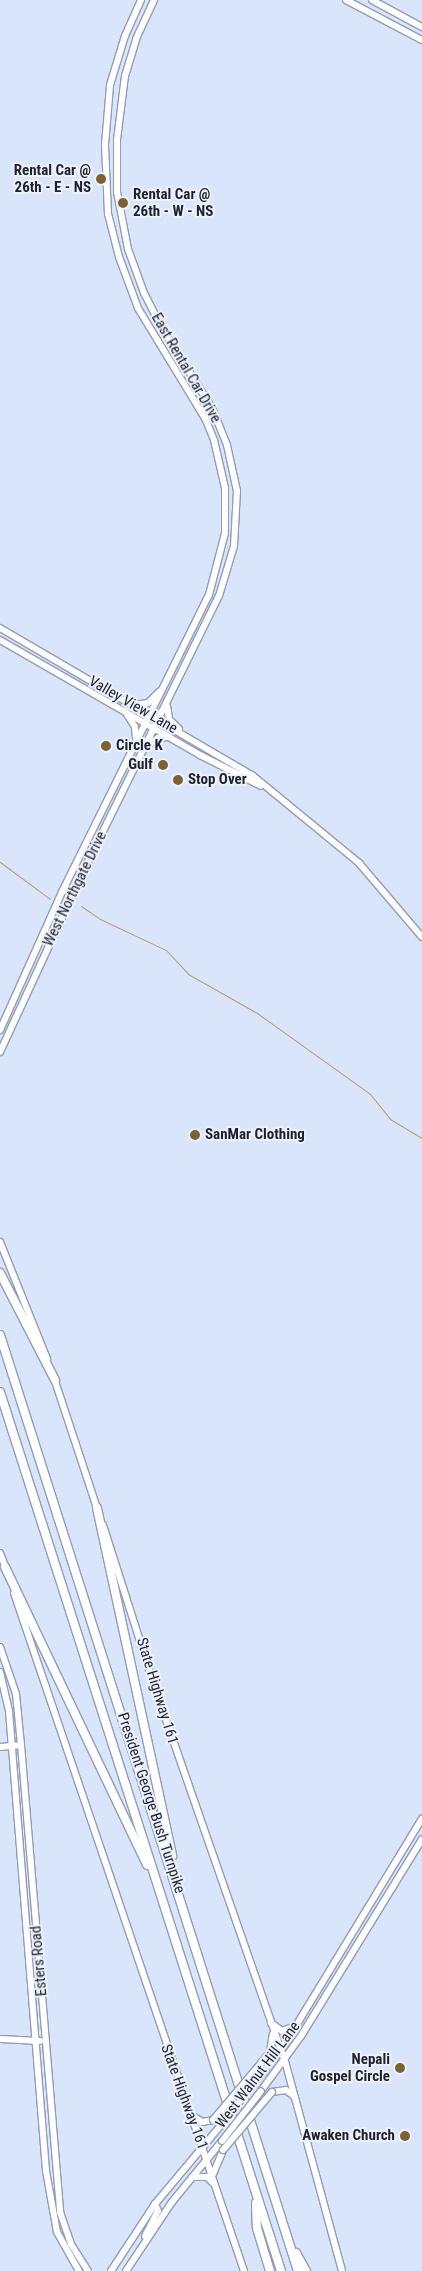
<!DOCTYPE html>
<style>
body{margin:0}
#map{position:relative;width:422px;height:2271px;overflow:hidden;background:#d9e5fa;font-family:"Roboto Condensed",sans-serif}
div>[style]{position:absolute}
.stream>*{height:1px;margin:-0.5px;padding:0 0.5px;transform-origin:0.5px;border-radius:0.5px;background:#b99c70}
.roads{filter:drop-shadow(1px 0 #909db6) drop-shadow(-1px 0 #909db6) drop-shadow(0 1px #909db6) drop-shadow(0 -1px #909db6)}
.secondary>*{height:6px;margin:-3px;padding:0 3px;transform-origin:3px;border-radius:3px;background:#fff}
.highway>*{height:8px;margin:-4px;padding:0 4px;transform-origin:4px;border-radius:4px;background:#fff}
.bridges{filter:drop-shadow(1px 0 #909db6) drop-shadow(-1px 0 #909db6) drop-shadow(0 1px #909db6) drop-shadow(0 -1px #909db6)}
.secondary-bridge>*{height:6px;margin:-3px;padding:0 3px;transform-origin:3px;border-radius:3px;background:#fff}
.dots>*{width:14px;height:14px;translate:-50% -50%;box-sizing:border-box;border:2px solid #ecf2fd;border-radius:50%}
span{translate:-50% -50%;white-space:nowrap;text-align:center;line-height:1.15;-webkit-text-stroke:4px #ecf2fd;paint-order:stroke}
.poi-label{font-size:15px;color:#1d222c;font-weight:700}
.right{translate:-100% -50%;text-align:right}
.left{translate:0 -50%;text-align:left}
.street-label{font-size:15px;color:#1d222c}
</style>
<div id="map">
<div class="stream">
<div style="left:0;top:862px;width:62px;rotate:36.5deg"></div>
<div style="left:81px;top:906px;width:23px;rotate:34deg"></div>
<div style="left:100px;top:919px;width:73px;rotate:25.2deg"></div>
<div style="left:166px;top:950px;width:33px;rotate:47deg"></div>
<div style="left:188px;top:974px;width:79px;rotate:29.5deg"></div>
<div style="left:257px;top:1013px;width:139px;rotate:35.6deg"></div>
<div style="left:370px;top:1094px;width:32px;rotate:51deg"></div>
<div style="left:390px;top:1119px;width:37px;rotate:31deg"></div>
</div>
<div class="roads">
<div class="secondary">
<div style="left:346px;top:0;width:86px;rotate:27.8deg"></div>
<div style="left:372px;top:0;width:57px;rotate:28.4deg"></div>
<div style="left:0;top:628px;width:292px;rotate:30.3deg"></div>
<div style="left:252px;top:775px;width:139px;rotate:39.4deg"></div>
<div style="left:359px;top:863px;width:97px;rotate:49.6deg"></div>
<div style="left:0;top:640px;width:231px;rotate:29.9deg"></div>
<div style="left:200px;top:755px;width:68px;rotate:26.9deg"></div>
<div style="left:133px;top:705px;width:15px;rotate:-8deg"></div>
<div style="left:148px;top:703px;width:16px;rotate:-45deg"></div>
<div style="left:167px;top:706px;width:13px;rotate:81deg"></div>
<div style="left:169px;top:719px;width:14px;rotate:45deg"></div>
<div style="left:125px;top:711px;width:19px;rotate:58deg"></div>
<div style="left:135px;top:727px;width:11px;rotate:85deg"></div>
<div style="left:148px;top:745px;width:12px;rotate:-35deg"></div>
<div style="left:158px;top:738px;width:10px;rotate:-6deg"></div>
<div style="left:0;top:1030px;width:151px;rotate:-65.8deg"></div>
<div style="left:62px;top:892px;width:331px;rotate:-63.7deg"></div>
<div style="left:209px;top:595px;width:64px;rotate:-75.5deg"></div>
<div style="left:225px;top:533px;width:45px;rotate:-90deg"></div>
<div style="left:225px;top:488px;width:49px;rotate:-102.9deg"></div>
<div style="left:214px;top:440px;width:22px;rotate:-112deg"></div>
<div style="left:206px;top:420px;width:131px;rotate:-121.3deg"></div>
<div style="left:138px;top:308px;width:54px;rotate:-110.4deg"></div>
<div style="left:119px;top:257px;width:44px;rotate:-104.3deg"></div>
<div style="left:108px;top:214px;width:69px;rotate:-92.5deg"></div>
<div style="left:105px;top:145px;width:60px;rotate:-85.2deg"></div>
<div style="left:110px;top:85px;width:51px;rotate:-73deg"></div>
<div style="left:125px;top:36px;width:39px;rotate:-66deg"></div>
<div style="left:0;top:1052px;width:200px;rotate:-65.2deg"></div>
<div style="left:84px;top:870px;width:305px;rotate:-63.8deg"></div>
<div style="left:219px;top:596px;width:52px;rotate:-73.3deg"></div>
<div style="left:234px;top:546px;width:55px;rotate:-86.9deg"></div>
<div style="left:237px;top:491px;width:47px;rotate:-102.3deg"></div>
<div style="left:227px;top:445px;width:40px;rotate:-112deg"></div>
<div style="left:212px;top:408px;width:92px;rotate:-122.1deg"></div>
<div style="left:163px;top:330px;width:42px;rotate:-117.2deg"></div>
<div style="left:144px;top:293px;width:47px;rotate:-110deg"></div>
<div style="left:128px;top:249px;width:58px;rotate:-100.9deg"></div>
<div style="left:117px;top:192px;width:52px;rotate:-90deg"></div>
<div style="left:117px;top:140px;width:64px;rotate:-82.9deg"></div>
<div style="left:125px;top:76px;width:39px;rotate:-73deg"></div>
<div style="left:136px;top:39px;width:43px;rotate:-65.2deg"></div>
<div style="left:0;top:1242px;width:126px;rotate:68.1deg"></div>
<div style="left:53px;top:1375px;width:143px;rotate:71.7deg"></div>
<div style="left:103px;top:1525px;width:177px;rotate:72.3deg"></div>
<div style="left:157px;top:1694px;width:389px;rotate:70.8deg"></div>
<div style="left:285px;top:2061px;width:218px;rotate:74.8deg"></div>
<div style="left:0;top:1553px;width:19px;rotate:69deg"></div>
<div style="left:14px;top:1593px;width:716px;rotate:71.26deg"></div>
<div style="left:0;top:1647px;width:50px;rotate:71.2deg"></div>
<div style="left:16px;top:1694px;width:51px;rotate:84.4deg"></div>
<div style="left:21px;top:1745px;width:469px;rotate:85.2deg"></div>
<div style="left:60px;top:2212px;width:34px;rotate:71deg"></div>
<div style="left:71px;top:2244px;width:32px;rotate:58deg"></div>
<div style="left:0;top:1672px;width:40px;rotate:77deg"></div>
<div style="left:9px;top:1711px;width:461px;rotate:85.4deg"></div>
<div style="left:46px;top:2171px;width:62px;rotate:79.8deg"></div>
<div style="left:57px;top:2232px;width:45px;rotate:60.6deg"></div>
<div style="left:0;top:1747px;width:21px;rotate:-5deg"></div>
<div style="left:271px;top:2023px;width:14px;rotate:36deg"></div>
<div style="left:282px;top:2031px;width:14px;rotate:-21deg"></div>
<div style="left:0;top:2039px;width:40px;rotate:2.9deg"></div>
<div style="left:262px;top:2062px;width:13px;rotate:-51deg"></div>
<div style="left:270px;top:2052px;width:18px;rotate:-81deg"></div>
<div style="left:264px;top:2071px;width:40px;rotate:-53deg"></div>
<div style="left:288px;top:2039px;width:258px;rotate:-58.7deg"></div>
<div style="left:261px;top:2091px;width:68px;rotate:-54deg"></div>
<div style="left:301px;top:2036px;width:231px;rotate:-58.4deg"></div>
<div style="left:272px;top:2092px;width:14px;rotate:-8deg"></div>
<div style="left:286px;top:2090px;width:11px;rotate:38deg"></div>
<div style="left:191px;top:2115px;width:13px;rotate:32deg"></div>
<div style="left:202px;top:2122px;width:11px;rotate:-10deg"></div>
<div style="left:213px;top:2174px;width:26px;rotate:-67deg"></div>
<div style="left:192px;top:2177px;width:15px"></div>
<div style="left:207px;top:2177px;width:8px;rotate:45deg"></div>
<div style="left:145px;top:2236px;width:28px;rotate:-63deg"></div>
<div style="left:158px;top:2211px;width:8px;rotate:-113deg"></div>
<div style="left:111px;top:2271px;width:80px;rotate:-56.7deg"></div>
<div style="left:155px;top:2204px;width:111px;rotate:-50.1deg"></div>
<div style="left:126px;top:2271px;width:83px;rotate:-56.3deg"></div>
<div style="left:172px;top:2202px;width:79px;rotate:-50.7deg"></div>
</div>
<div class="highway">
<div style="left:0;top:1273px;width:120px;rotate:62.8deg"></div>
<div style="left:0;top:1335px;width:982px;rotate:72.34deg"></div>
<div style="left:0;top:1392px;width:923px;rotate:72.27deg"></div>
<div style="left:97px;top:1508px;width:356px;rotate:77.8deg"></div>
<div style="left:5px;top:1567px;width:330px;rotate:64.5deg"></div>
<div style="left:256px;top:2203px;width:25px;rotate:88deg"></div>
<div style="left:257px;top:2228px;width:45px;rotate:73.2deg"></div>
<div style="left:296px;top:2253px;width:21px;rotate:61deg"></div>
</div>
</div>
<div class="bridges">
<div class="secondary-bridge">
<div style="left:226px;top:2119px;width:61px;rotate:-51.6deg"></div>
<div style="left:213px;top:2120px;width:76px;rotate:-49.8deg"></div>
<div style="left:222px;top:2141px;width:63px;rotate:-52deg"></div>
<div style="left:223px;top:2150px;width:76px;rotate:-49.8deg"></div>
</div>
</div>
<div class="dots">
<div style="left:101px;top:179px;background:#7d6134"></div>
<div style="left:123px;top:203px;background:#7d6134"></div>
<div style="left:106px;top:746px;background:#7d6134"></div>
<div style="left:163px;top:765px;background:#7d6134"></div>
<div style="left:178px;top:780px;background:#7d6134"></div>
<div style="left:195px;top:1135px;background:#7d6134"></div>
<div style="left:400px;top:2068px;background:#7d6134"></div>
<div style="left:405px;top:2136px;background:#7d6134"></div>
</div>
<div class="poi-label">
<span class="right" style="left:91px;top:179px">Rental Car @<br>26th - E - NS</span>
<span class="left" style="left:133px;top:203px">Rental Car @<br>26th - W - NS</span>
<span class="left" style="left:116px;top:746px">Circle K</span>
<span class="right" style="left:153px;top:765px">Gulf</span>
<span class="left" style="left:188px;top:780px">Stop Over</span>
<span class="left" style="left:205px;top:1135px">SanMar Clothing</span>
<span class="right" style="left:390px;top:2068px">Nepali<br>Gospel Circle</span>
<span class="right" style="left:395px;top:2136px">Awaken Church</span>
</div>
<div class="street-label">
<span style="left:186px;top:368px;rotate:60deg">East Rental Car Drive</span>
<span style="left:133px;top:705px;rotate:30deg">Valley View Lane</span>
<span style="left:75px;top:889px;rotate:-64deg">West Northgate Drive</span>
<span style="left:157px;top:1691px;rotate:73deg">State Highway 161</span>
<span style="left:151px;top:1803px;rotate:72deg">President George Bush Turnpike</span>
<span style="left:39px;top:1961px;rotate:-95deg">Esters Road</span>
<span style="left:258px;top:2075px;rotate:-53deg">West Walnut Hill Lane</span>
<span style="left:184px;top:2097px;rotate:70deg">State Highway 161</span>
</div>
</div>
